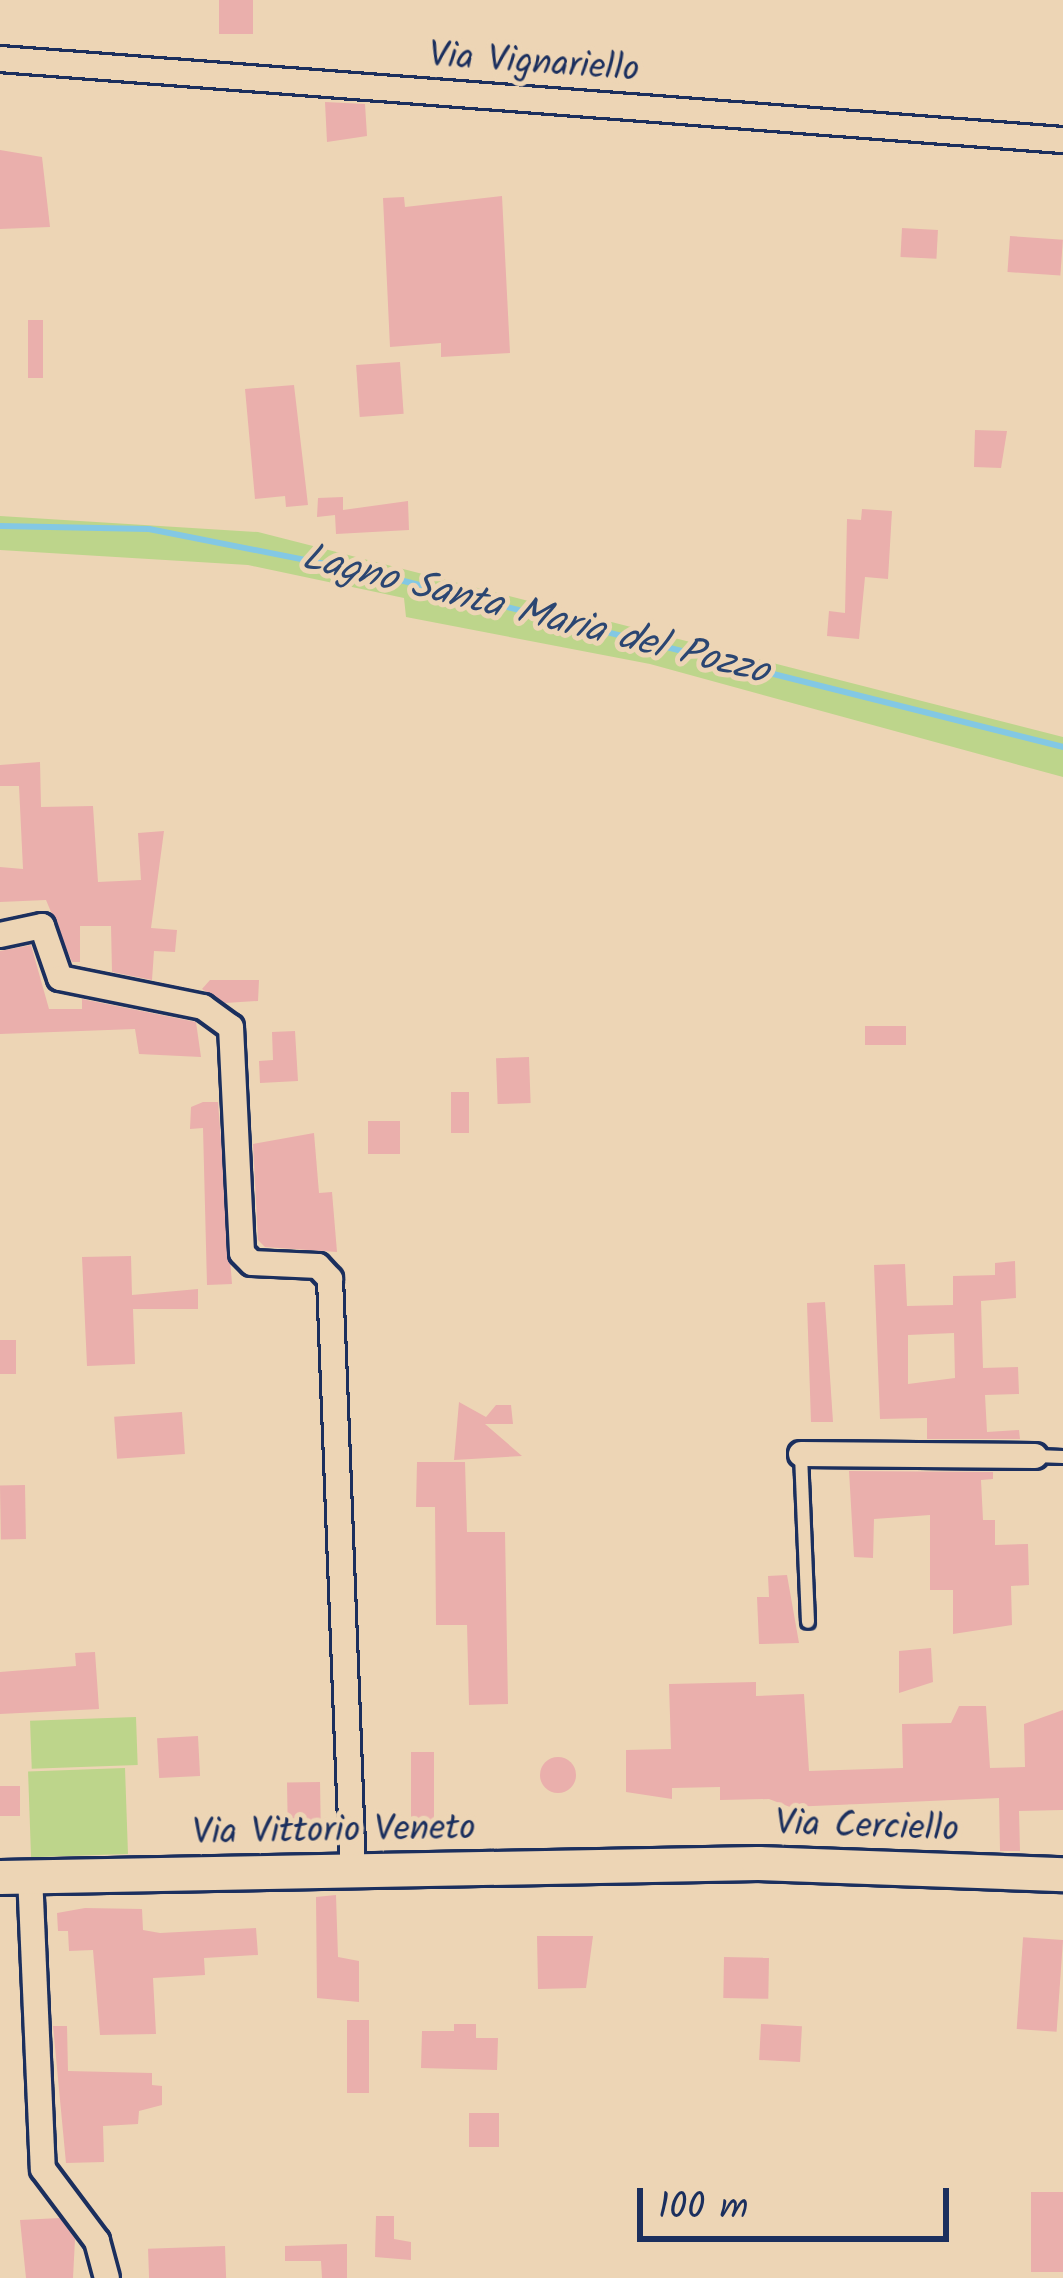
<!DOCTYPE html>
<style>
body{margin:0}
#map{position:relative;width:1063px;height:2278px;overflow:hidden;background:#edd5b5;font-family:Kalam,sans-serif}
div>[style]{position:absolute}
.green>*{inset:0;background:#bdd58b;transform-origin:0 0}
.stream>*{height:6px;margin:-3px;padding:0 3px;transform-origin:3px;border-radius:3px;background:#83c8e4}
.building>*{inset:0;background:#eaafac;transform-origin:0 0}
.round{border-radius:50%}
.roads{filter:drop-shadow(3px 0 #1b2f5e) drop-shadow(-3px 0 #1b2f5e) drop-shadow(0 3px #1b2f5e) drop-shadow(0 -3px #1b2f5e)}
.lane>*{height:12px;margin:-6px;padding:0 6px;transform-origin:6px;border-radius:6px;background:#edd5b5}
.street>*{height:24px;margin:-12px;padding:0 12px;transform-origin:12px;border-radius:12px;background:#edd5b5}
.secondary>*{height:33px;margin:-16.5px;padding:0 16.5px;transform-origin:16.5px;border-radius:16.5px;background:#edd5b5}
span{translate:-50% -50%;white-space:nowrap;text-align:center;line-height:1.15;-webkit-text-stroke:10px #edd5b5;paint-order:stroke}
.street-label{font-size:36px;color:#1b2f5e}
.water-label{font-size:39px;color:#2b4672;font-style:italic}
.scale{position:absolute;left:637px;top:2188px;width:312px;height:54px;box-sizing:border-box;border:6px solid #1b2f5e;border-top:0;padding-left:15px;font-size:36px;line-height:42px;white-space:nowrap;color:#1b2f5e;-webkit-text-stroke:9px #edd5b5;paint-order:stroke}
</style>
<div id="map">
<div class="green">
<div style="clip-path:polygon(0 516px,258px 532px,1063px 737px,1063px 777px,650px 664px,406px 617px,404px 598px,248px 565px,0 550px)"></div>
<div style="left:136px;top:1717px;width:48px;height:106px;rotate:88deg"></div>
<div style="left:125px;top:1768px;width:86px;height:97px;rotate:88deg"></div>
</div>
<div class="stream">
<div style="left:0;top:526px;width:149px;rotate:1.2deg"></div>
<div style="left:149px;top:529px;width:227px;rotate:11.2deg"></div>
<div style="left:372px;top:573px;width:713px;rotate:14.13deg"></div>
</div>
<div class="building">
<div style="left:219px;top:0;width:34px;height:34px"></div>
<div style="clip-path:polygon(325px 102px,365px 104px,367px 136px,327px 142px)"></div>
<div style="clip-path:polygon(0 150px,42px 157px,50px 227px,0 229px)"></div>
<div style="clip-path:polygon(502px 196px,510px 353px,441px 357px,441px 343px,390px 347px,383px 198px,404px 197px,405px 207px)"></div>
<div style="left:902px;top:228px;width:36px;height:29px;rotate:3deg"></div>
<div style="left:1010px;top:236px;width:53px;height:36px;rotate:4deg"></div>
<div style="left:28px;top:320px;width:15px;height:58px"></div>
<div style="left:400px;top:362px;width:52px;height:44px;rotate:86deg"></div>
<div style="clip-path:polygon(294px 385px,308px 505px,286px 507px,285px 496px,255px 499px,245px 389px)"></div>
<div style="clip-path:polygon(975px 430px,1007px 431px,1001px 468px,974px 467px)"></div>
<div style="clip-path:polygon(343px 497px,343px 510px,408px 501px,409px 530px,336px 534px,335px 515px,317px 517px,318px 498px)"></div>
<div style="clip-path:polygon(862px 509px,892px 511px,888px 579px,865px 577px,859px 639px,827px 636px,829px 611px,845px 613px,847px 519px,861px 520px)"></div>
<div style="clip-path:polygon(40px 762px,41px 807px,93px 806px,98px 882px,141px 880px,138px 833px,164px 831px,151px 928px,177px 930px,175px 952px,154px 951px,152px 980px,112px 972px,111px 926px,80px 926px,80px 962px,72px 962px,46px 900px,0 902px,0 867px,23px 869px,19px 786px,0 786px,0 765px)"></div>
<div style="clip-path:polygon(31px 945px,49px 1009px,82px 1009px,82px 999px,196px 1022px,201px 1057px,139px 1054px,135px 1029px,0 1034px,0 951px)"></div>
<div style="clip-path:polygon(210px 980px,259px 980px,258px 1001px,225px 1003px,202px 989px)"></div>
<div style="left:865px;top:1026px;width:41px;height:19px"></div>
<div style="clip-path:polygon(295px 1031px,298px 1081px,260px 1083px,259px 1061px,273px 1060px,272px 1032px)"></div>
<div style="left:529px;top:1057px;width:46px;height:33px;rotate:88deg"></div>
<div style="left:451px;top:1092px;width:18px;height:41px"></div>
<div style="clip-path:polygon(203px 1102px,218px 1102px,232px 1284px,207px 1285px,203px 1128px,190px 1129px,191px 1107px)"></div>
<div style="left:368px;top:1121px;width:32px;height:33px"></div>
<div style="clip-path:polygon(314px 1133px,319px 1193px,332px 1192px,337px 1252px,265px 1247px,258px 1240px,253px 1144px)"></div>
<div style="clip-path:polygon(131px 1256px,132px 1295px,198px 1289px,198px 1309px,133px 1309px,135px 1364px,87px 1366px,82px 1257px)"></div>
<div style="clip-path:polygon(evenodd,1015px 1261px,1016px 1298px,981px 1301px,983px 1368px,1018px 1367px,1019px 1394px,985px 1395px,987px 1432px,1019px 1430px,1020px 1439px,927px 1439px,927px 1418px,880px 1419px,874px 1265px,905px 1264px,907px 1306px,953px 1305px,953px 1276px,995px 1275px,995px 1263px,1015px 1261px,954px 1333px,955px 1378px,908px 1384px,908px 1335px,954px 1333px)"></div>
<div style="clip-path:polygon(825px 1302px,833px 1422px,811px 1422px,807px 1303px)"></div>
<div style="left:0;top:1340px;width:16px;height:34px"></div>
<div style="clip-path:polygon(459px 1402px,486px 1417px,496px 1405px,511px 1405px,513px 1424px,485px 1424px,522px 1456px,454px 1460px)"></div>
<div style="left:182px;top:1412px;width:42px;height:68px;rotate:86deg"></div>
<div style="clip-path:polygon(417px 1462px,465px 1462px,467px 1532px,505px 1532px,508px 1704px,469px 1705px,467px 1625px,436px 1625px,435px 1507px,416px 1507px)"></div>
<div style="clip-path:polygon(849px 1471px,993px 1472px,993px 1479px,981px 1480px,983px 1520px,995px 1520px,995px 1545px,1028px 1544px,1029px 1585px,1011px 1586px,1012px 1625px,953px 1634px,953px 1590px,930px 1590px,930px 1515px,874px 1519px,873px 1558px,854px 1557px)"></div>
<div style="left:25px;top:1485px;width:54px;height:25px;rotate:89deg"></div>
<div style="clip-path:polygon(787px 1575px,799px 1643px,759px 1644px,757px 1597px,769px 1597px,768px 1576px)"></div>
<div style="clip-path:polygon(931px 1648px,933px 1682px,899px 1693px,899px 1651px)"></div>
<div style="clip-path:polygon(95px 1652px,99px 1709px,0 1714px,0 1672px,76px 1666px,75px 1653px)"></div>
<div style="clip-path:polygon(756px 1682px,756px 1696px,804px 1694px,809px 1771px,903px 1768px,902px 1724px,951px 1723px,959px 1706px,986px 1706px,990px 1768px,1025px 1767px,1024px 1724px,1063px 1710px,1063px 1810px,1019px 1811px,1020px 1851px,1000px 1851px,999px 1798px,790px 1807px,769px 1799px,720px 1800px,720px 1787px,672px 1788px,672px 1799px,626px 1792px,626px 1750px,671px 1749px,669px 1684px)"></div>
<div style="left:198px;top:1736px;width:40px;height:41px;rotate:87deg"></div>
<div style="left:411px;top:1752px;width:23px;height:77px"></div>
<div class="round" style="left:540px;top:1757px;width:36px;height:36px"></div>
<div style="left:320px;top:1782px;width:44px;height:33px;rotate:89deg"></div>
<div style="left:0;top:1786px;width:20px;height:30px"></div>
<div style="clip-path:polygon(336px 1895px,338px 1957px,359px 1961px,359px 2002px,317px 1998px,316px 1897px)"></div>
<div style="clip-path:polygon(85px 1908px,142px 1909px,143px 1930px,160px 1933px,256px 1928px,258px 1955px,204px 1958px,205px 1975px,153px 1978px,156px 2034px,100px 2035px,93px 1950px,69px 1951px,68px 1931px,58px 1931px,57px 1913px)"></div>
<div style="clip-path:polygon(537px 1936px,593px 1936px,586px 1988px,538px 1989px)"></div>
<div style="left:1063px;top:1940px;width:92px;height:40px;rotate:94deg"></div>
<div style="left:724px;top:1957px;width:45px;height:41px;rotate:1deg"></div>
<div style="left:347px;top:2020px;width:22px;height:73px"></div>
<div style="clip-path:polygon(454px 2024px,476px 2024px,476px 2038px,498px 2038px,497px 2070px,421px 2068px,422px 2031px,454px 2031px)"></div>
<div style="left:761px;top:2024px;width:41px;height:36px;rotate:3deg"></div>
<div style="clip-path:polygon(53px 2026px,67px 2026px,68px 2071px,152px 2073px,152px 2085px,162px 2086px,162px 2105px,139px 2111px,138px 2124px,103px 2126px,104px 2162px,66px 2163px)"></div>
<div style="left:499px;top:2113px;width:34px;height:30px;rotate:90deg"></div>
<div style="left:1063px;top:2192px;width:80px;height:32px;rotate:90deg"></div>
<div style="clip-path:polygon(376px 2216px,394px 2216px,394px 2239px,411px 2242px,411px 2260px,375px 2257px)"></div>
<div style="clip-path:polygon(60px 2218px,75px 2239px,73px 2278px,26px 2278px,20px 2220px)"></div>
<div style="clip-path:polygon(347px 2244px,347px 2278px,322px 2278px,321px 2261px,285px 2261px,285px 2246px)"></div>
<div style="left:225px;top:2246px;width:32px;height:77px;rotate:88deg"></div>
</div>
<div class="roads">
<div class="lane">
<div style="left:801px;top:1455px;width:167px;rotate:87.6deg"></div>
<div style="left:1035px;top:1456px;width:28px;rotate:2deg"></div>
</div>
<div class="street">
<div style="left:0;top:59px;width:1066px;rotate:4.36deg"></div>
<div style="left:0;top:935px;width:43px;rotate:-12.1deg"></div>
<div style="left:42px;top:926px;width:55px;rotate:70.9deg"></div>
<div style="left:60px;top:978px;width:146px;rotate:11.5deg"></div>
<div style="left:203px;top:1007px;width:34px;rotate:36deg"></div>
<div style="left:231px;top:1027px;width:226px;rotate:87.2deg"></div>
<div style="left:242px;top:1253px;width:14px;rotate:45deg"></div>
<div style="left:252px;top:1263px;width:66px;rotate:2.6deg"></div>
<div style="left:318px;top:1266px;width:18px;rotate:47deg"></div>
<div style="left:330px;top:1279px;width:592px;rotate:87.78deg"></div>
<div style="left:801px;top:1454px;width:234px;rotate:0.5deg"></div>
<div style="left:30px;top:1875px;width:294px;rotate:87.5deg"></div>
<div style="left:43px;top:2169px;width:90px;rotate:53.1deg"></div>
<div style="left:97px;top:2241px;width:38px;rotate:75deg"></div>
</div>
<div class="secondary">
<div style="left:0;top:1877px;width:758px;rotate:-1.06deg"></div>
<div style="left:758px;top:1863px;width:305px;rotate:2.1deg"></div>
</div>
</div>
<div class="street-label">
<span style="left:534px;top:64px;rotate:4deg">Via Vignariello</span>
<span style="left:867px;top:1828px;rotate:2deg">Via Cerciello</span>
<span style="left:334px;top:1832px;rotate:-1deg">Via Vittorio Veneto</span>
</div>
<div class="water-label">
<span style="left:535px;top:616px;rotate:14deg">Lagno Santa Maria del Pozzo</span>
</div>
<div class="scale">100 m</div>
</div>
